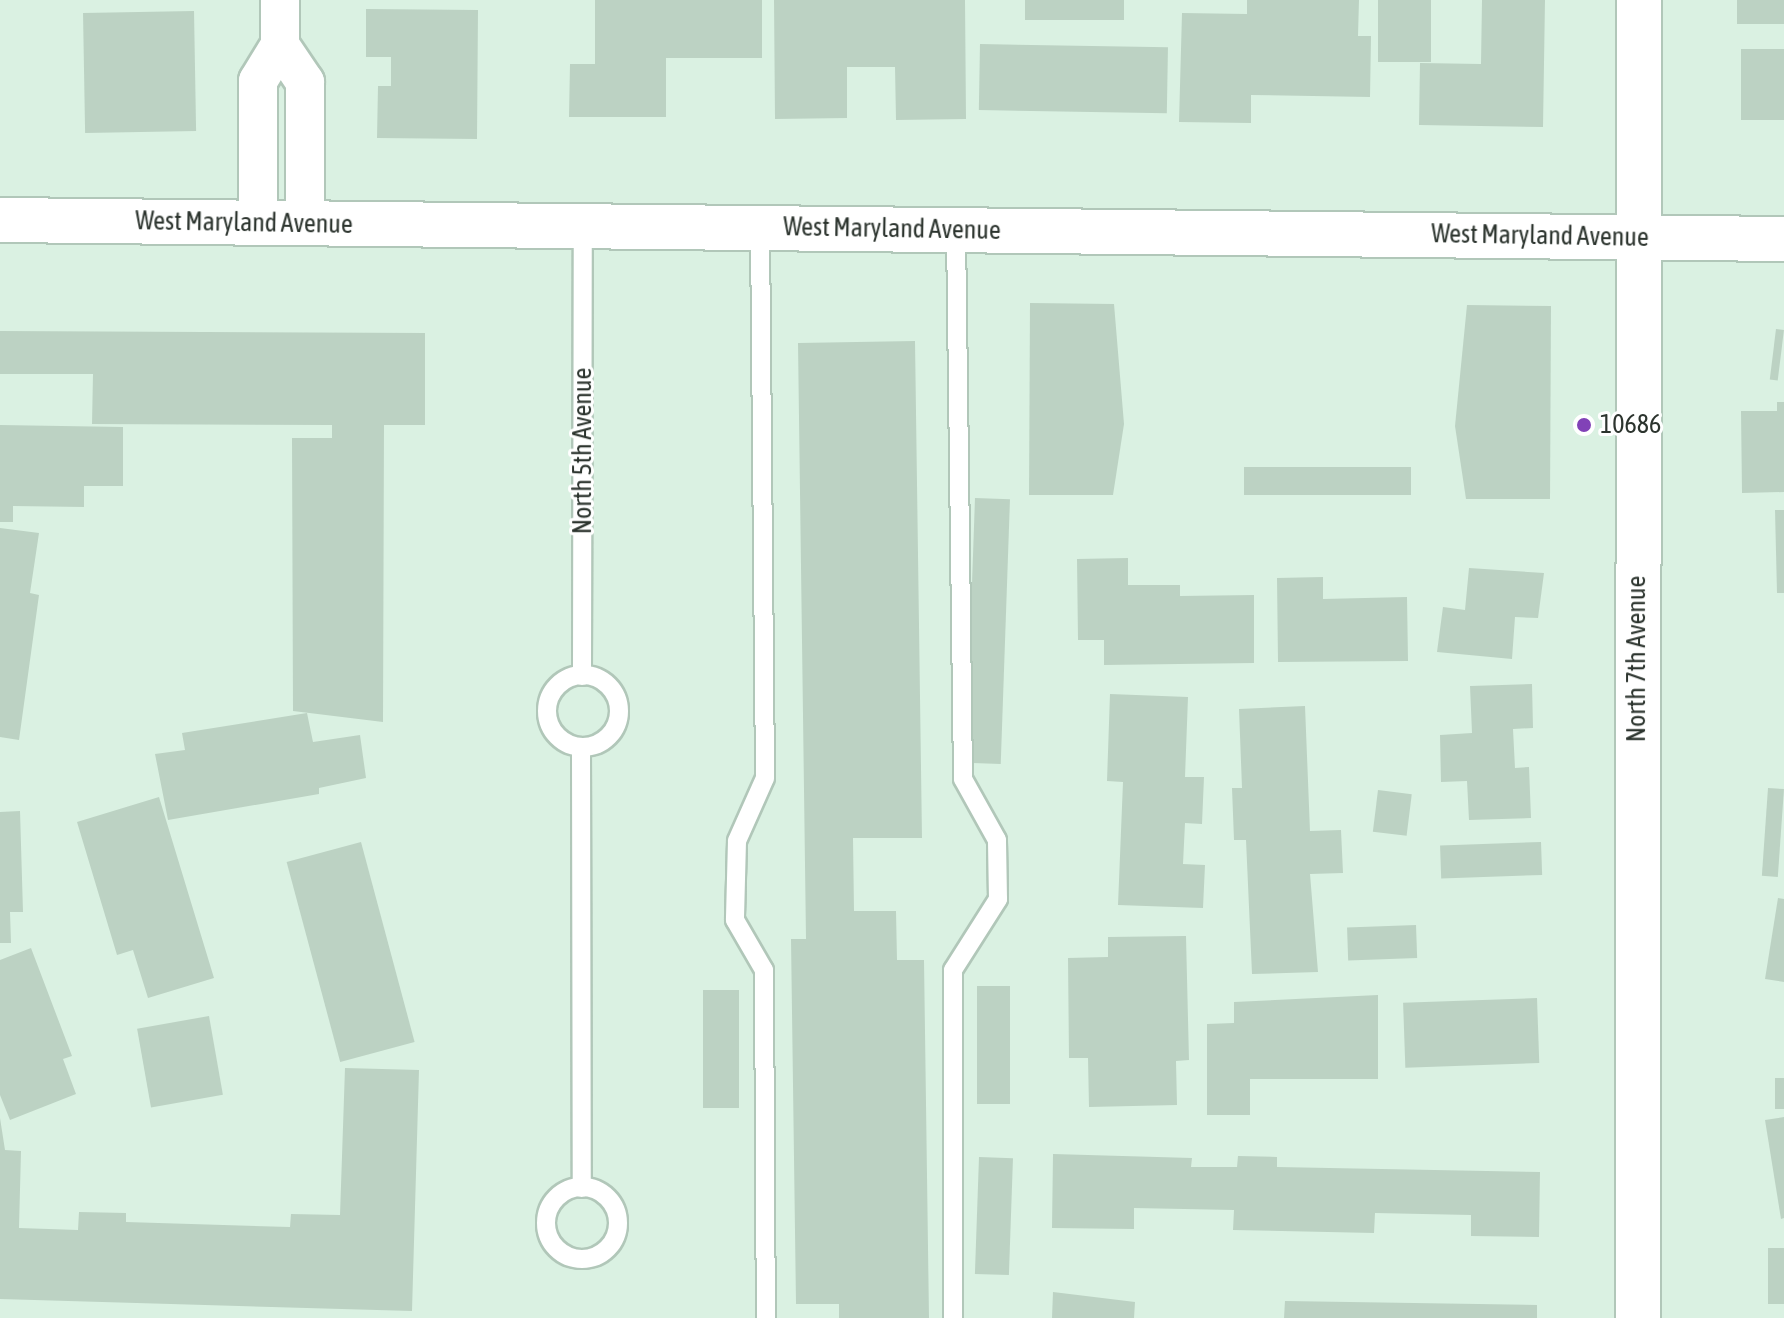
<!DOCTYPE html>
<style>
body{margin:0}
#map{position:relative;width:1784px;height:1318px;overflow:hidden;background:#daf1e2;font-family:"Asap Condensed",sans-serif}
div>[style]{position:absolute}
.building>*{inset:0;background:#bcd2c3;transform-origin:0 0}
.roads{filter:drop-shadow(2px 0 #b1c7b9) drop-shadow(-2px 0 #b1c7b9) drop-shadow(0 2px #b1c7b9) drop-shadow(0 -2px #b1c7b9)}
.service>*{height:18px;margin:-9px;padding:0 9px;transform-origin:9px;border-radius:9px;background:#fff}
.service>.ring{margin:-9px;padding:0;box-sizing:content-box;background:none;border:18px solid #fff;border-radius:50%}
.minor>*{height:38px;margin:-19px;padding:0 19px;transform-origin:19px;border-radius:19px;background:#fff}
.tertiary>*{height:44px;margin:-22px;padding:0 22px;transform-origin:22px;border-radius:22px;background:#fff}
.secondary>*{height:44px;margin:-22px;padding:0 22px;transform-origin:22px;border-radius:22px;background:#fff}
.dots>*{width:22px;height:22px;translate:-50% -50%;box-sizing:border-box;border:4px solid #fff;border-radius:50%}
span{translate:-50% -50%;white-space:nowrap;text-align:center;line-height:1.15;-webkit-text-stroke:6px #fff;paint-order:stroke}
.street-label{font-size:26px;color:#2c342e}
.poi-label{font-size:26px;color:#2c342e}
.left{translate:0 -50%;text-align:left}
</style>
<div id="map">
<div class="building">
<div style="clip-path:polygon(595px 0,762px 0,762px 58px,666px 58px,666px 117px,569px 117px,570px 64px,595px 64px)"></div>
<div style="clip-path:polygon(774px 0,965px 0,966px 119px,896px 120px,895px 67px,847px 67px,847px 118px,775px 119px)"></div>
<div style="left:1025px;top:0;width:99px;height:20px"></div>
<div style="clip-path:polygon(1247px 0,1359px 0,1358px 36px,1371px 36px,1370px 97px,1251px 95px,1251px 123px,1179px 122px,1182px 13px,1247px 14px)"></div>
<div style="left:1378px;top:0;width:53px;height:62px"></div>
<div style="clip-path:polygon(1482px 0,1545px 0,1543px 127px,1419px 125px,1420px 63px,1481px 64px)"></div>
<div style="left:1737px;top:0;width:47px;height:24px"></div>
<div style="clip-path:polygon(366px 9px,478px 10px,477px 139px,377px 138px,378px 86px,391px 86px,391px 57px,366px 57px)"></div>
<div style="left:194px;top:11px;width:120px;height:111px;rotate:89deg"></div>
<div style="left:980px;top:44px;width:188px;height:66px;rotate:1deg"></div>
<div style="left:1741px;top:49px;width:43px;height:71px"></div>
<div style="clip-path:polygon(1030px 303px,1114px 304px,1124px 424px,1113px 495px,1029px 495px)"></div>
<div style="clip-path:polygon(1467px 305px,1551px 306px,1550px 499px,1466px 499px,1455px 426px)"></div>
<div style="left:1776px;top:329px;width:8px;height:51px;rotate:7deg"></div>
<div style="clip-path:polygon(0 331px,425px 333px,425px 425px,384px 425px,383px 722px,293px 711px,292px 438px,332px 438px,332px 425px,92px 424px,93px 374px,0 374px)"></div>
<div style="clip-path:polygon(915px 341px,922px 838px,853px 838px,854px 911px,896px 911px,897px 960px,924px 960px,929px 1318px,839px 1318px,839px 1304px,796px 1304px,791px 939px,806px 939px,798px 343px)"></div>
<div style="clip-path:polygon(1777px 402px,1784px 402px,1784px 492px,1742px 493px,1741px 411px,1777px 411px)"></div>
<div style="clip-path:polygon(0 425px,123px 427px,123px 486px,84px 486px,84px 507px,13px 506px,13px 522px,0 522px)"></div>
<div style="left:1244px;top:467px;width:167px;height:28px"></div>
<div style="left:975px;top:498px;width:35px;height:265px;rotate:2deg"></div>
<div style="clip-path:polygon(1775px 510px,1784px 510px,1784px 593px,1777px 593px)"></div>
<div style="clip-path:polygon(0 528px,39px 533px,30px 593px,39px 595px,19px 740px,0 737px)"></div>
<div style="clip-path:polygon(1128px 558px,1128px 585px,1180px 585px,1180px 596px,1254px 595px,1254px 663px,1104px 665px,1104px 640px,1078px 640px,1077px 559px)"></div>
<div style="clip-path:polygon(1469px 568px,1544px 573px,1538px 618px,1515px 617px,1512px 659px,1437px 652px,1443px 607px,1465px 610px)"></div>
<div style="clip-path:polygon(1323px 577px,1323px 599px,1407px 597px,1408px 661px,1278px 662px,1277px 578px)"></div>
<div style="clip-path:polygon(1532px 684px,1533px 728px,1513px 729px,1515px 768px,1529px 767px,1531px 818px,1469px 820px,1467px 781px,1441px 782px,1440px 735px,1472px 733px,1470px 686px)"></div>
<div style="clip-path:polygon(1110px 694px,1188px 697px,1185px 777px,1204px 777px,1202px 824px,1185px 823px,1183px 864px,1205px 865px,1203px 908px,1118px 905px,1123px 782px,1107px 781px)"></div>
<div style="clip-path:polygon(1305px 706px,1310px 831px,1341px 830px,1343px 873px,1310px 874px,1318px 972px,1252px 974px,1246px 840px,1234px 840px,1232px 788px,1242px 788px,1239px 709px)"></div>
<div style="clip-path:polygon(307px 713px,313px 742px,360px 735px,366px 778px,319px 788px,319px 794px,168px 820px,155px 754px,185px 750px,182px 733px)"></div>
<div style="left:1768px;top:788px;width:16px;height:88px;rotate:4deg"></div>
<div style="left:1378px;top:790px;width:34px;height:42px;rotate:7deg"></div>
<div style="clip-path:polygon(159px 797px,214px 978px,148px 998px,133px 950px,117px 955px,77px 822px)"></div>
<div style="clip-path:polygon(20px 811px,23px 912px,10px 912px,11px 943px,0 943px,0 812px)"></div>
<div style="left:361px;top:842px;width:207px;height:77px;rotate:75deg"></div>
<div style="left:1541px;top:842px;width:33px;height:101px;rotate:88deg"></div>
<div style="clip-path:polygon(1778px 898px,1784px 899px,1784px 982px,1765px 979px)"></div>
<div style="left:1416px;top:925px;width:33px;height:69px;rotate:88deg"></div>
<div style="clip-path:polygon(1186px 936px,1189px 1060px,1176px 1061px,1177px 1105px,1089px 1107px,1088px 1058px,1069px 1058px,1068px 958px,1108px 957px,1108px 937px)"></div>
<div style="clip-path:polygon(31px 948px,72px 1056px,63px 1059px,76px 1094px,10px 1120px,0 1095px,0 960px)"></div>
<div style="left:977px;top:986px;width:33px;height:118px"></div>
<div style="left:703px;top:990px;width:36px;height:118px"></div>
<div style="clip-path:polygon(1378px 995px,1378px 1079px,1250px 1079px,1250px 1115px,1207px 1115px,1207px 1024px,1234px 1023px,1234px 1002px)"></div>
<div style="left:1537px;top:998px;width:65px;height:134px;rotate:88deg"></div>
<div style="left:209px;top:1016px;width:80px;height:73px;rotate:80deg"></div>
<div style="clip-path:polygon(345px 1068px,419px 1070px,412px 1311px,0 1299px,0 1118px,5px 1150px,21px 1151px,19px 1228px,78px 1230px,79px 1212px,126px 1213px,126px 1222px,290px 1227px,291px 1214px,340px 1215px)"></div>
<div style="left:1775px;top:1078px;width:9px;height:31px"></div>
<div style="clip-path:polygon(1784px 1117px,1784px 1218px,1781px 1219px,1765px 1120px)"></div>
<div style="clip-path:polygon(1053px 1154px,1192px 1158px,1191px 1167px,1237px 1167px,1238px 1156px,1277px 1157px,1277px 1167px,1540px 1172px,1539px 1237px,1471px 1236px,1471px 1215px,1375px 1213px,1374px 1233px,1233px 1230px,1234px 1210px,1134px 1208px,1134px 1229px,1052px 1228px)"></div>
<div style="left:979px;top:1157px;width:34px;height:117px;rotate:2deg"></div>
<div style="left:1768px;top:1248px;width:16px;height:56px"></div>
<div style="clip-path:polygon(1053px 1292px,1135px 1302px,1134px 1318px,1052px 1318px)"></div>
<div style="clip-path:polygon(1285px 1301px,1537px 1305px,1537px 1318px,1284px 1318px)"></div>
</div>
<div class="roads">
<div class="service">
<div style="left:760px;top:228px;width:550px;rotate:89.48deg"></div>
<div style="left:765px;top:778px;width:69px;rotate:114deg"></div>
<div style="left:737px;top:841px;width:79px;rotate:91.5deg"></div>
<div style="left:735px;top:920px;width:58px;rotate:59.9deg"></div>
<div style="left:764px;top:970px;width:348px;rotate:89.7deg"></div>
<div class="ring" style="left:547px;top:675px;width:54px;height:54px"></div>
<div style="left:582px;top:676px;width:450px;rotate:-89.9deg"></div>
<div style="left:581px;top:748px;width:440px;rotate:89.9deg"></div>
<div class="ring" style="left:546px;top:1187px;width:54px;height:54px"></div>
<div style="left:953px;top:1318px;width:348px;rotate:-90deg"></div>
<div style="left:953px;top:970px;width:84px;rotate:-57.6deg"></div>
<div style="left:998px;top:899px;width:59px;rotate:-91deg"></div>
<div style="left:997px;top:840px;width:70px;rotate:-119.1deg"></div>
<div style="left:963px;top:779px;width:549px;rotate:-90.73deg"></div>
</div>
<div class="minor">
<div style="left:280px;top:45px;width:45px;rotate:56deg"></div>
<div style="left:305px;top:82px;width:141px;rotate:90deg"></div>
<div style="left:258px;top:223px;width:142px;rotate:-90deg"></div>
<div style="left:258px;top:81px;width:42px;rotate:-58.6deg"></div>
<div style="left:280px;top:45px;width:45px;rotate:-90deg"></div>
</div>
<div class="tertiary">
<div style="left:0;top:220px;width:1784px;rotate:0.61deg"></div>
</div>
<div class="secondary">
<div style="left:1638px;top:1318px;width:1318px;rotate:-89.96deg"></div>
</div>
</div>
<div class="dots">
<div style="left:1584px;top:425px;background:#8142b7"></div>
</div>
<div class="street-label">
<span style="left:244px;top:223px;rotate:1deg">West Maryland Avenue</span>
<span style="left:892px;top:229px;rotate:1deg">West Maryland Avenue</span>
<span style="left:1540px;top:236px;rotate:1deg">West Maryland Avenue</span>
<span style="left:583px;top:451px;rotate:-90deg">North 5th Avenue</span>
<span style="left:1637px;top:659px;rotate:-90deg">North 7th Avenue</span>
</div>
<div class="poi-label">
<span class="left" style="left:1600px;top:425px">10686</span>
</div>
</div>
